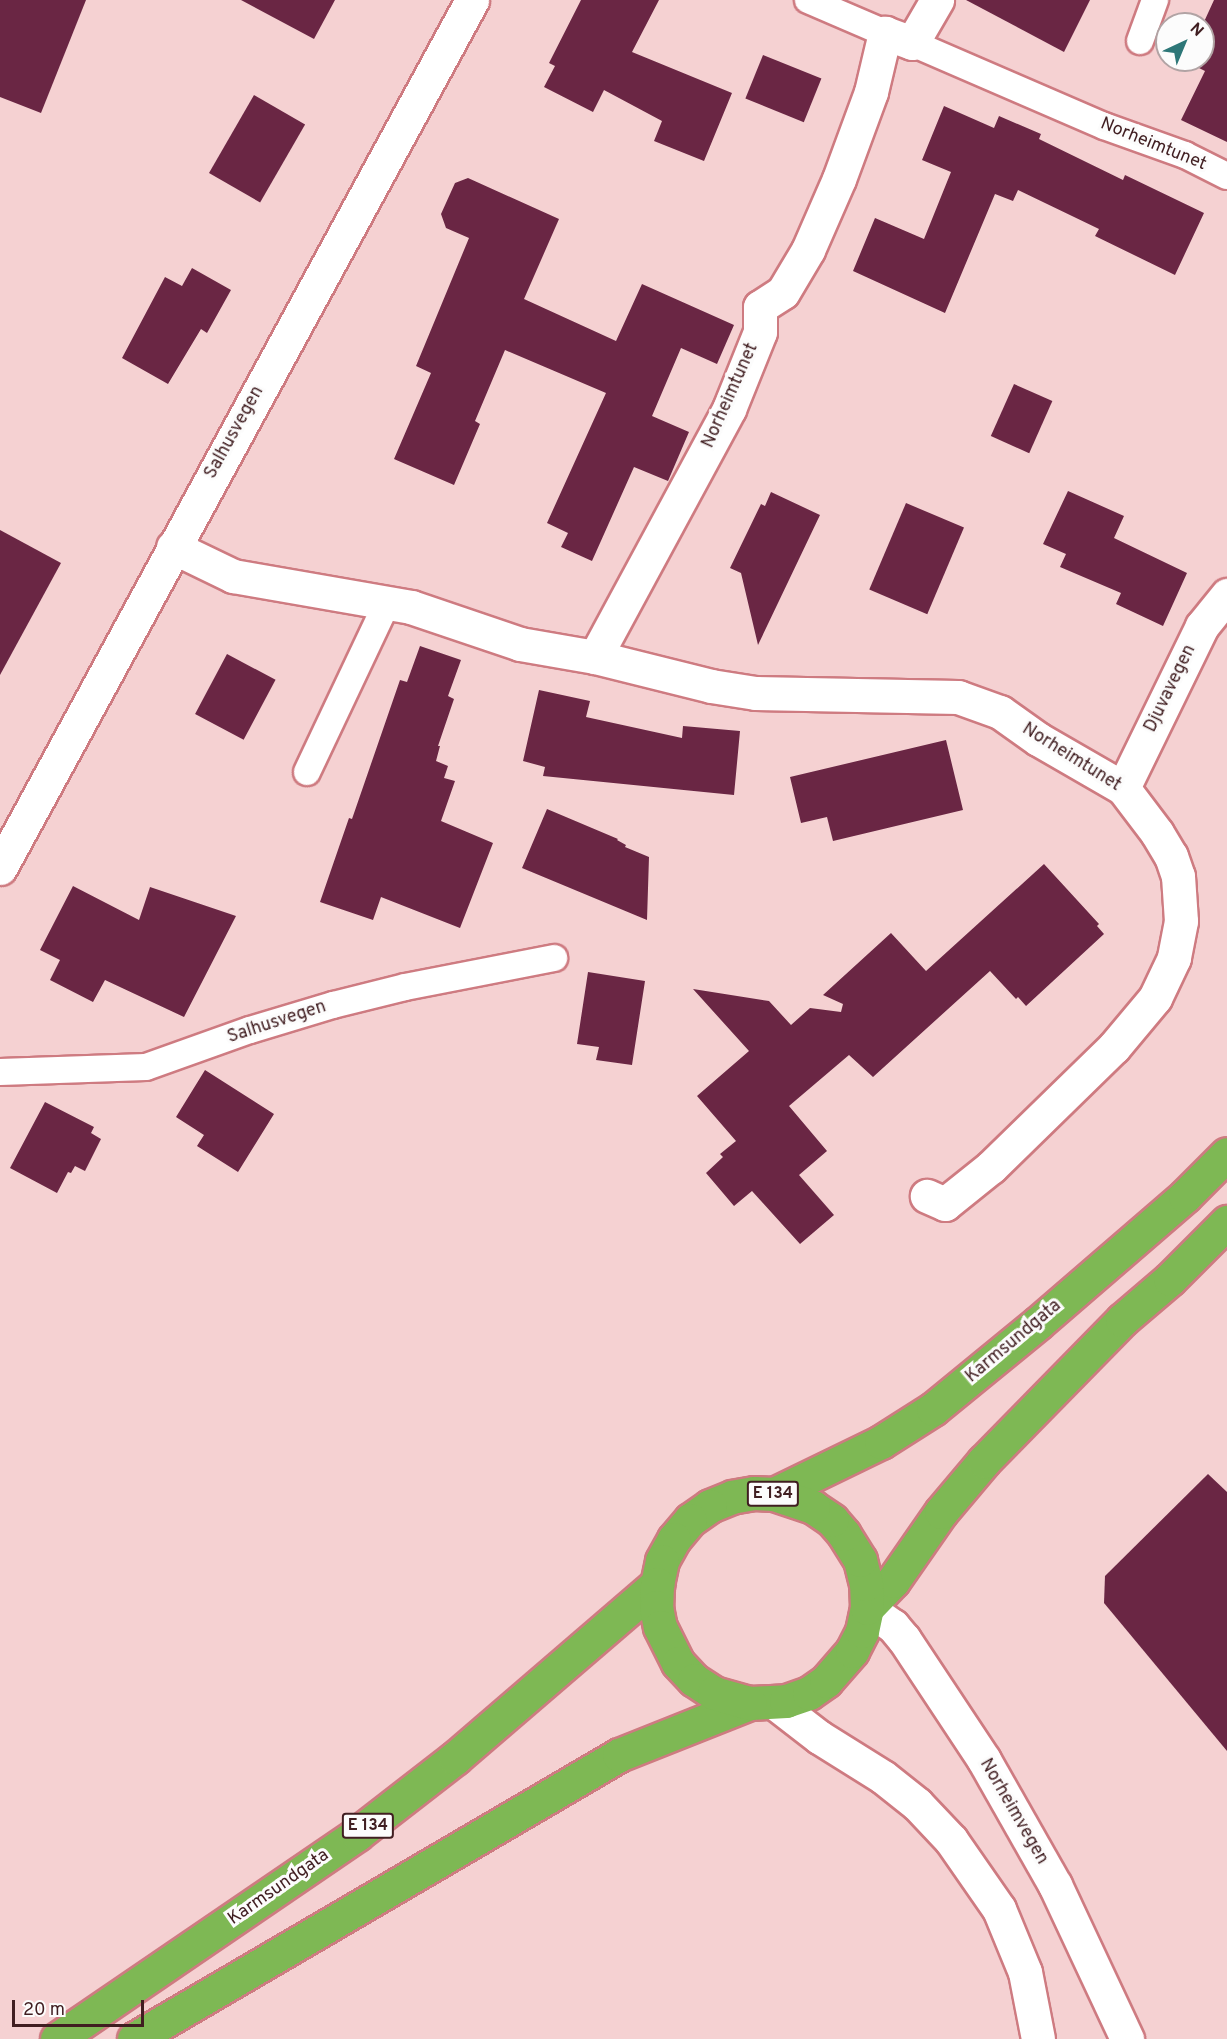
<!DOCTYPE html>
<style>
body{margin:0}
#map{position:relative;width:1227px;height:2039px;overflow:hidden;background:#f5d1d2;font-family:Overpass,sans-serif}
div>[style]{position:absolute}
.building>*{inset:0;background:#6a2644;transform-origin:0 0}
.roads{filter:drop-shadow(2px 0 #ce7b81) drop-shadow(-2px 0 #ce7b81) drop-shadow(0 2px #ce7b81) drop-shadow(0 -2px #ce7b81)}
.service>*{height:26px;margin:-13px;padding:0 13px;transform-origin:13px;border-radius:13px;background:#fff}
.minor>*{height:33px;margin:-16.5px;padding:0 16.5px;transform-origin:16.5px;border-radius:16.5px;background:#fff}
.secondary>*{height:33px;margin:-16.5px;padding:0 16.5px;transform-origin:16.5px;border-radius:16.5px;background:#fff}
.trunk>*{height:33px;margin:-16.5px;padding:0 16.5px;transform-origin:16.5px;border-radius:16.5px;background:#7eb854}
span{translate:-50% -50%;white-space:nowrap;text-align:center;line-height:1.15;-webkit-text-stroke:6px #fcfcfc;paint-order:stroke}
.shield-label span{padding:2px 4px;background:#fcfcfc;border:2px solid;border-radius:4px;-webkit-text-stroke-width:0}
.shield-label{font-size:16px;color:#401e21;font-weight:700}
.street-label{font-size:18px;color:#401e21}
.north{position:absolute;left:1155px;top:12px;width:60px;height:60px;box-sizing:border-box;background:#fcfcfc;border:2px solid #b1a3a4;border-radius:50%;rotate:44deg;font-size:16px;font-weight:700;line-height:24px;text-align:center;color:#401e21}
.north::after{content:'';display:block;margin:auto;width:21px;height:27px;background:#2e7778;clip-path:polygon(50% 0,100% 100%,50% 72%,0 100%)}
.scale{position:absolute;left:12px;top:2000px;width:132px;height:27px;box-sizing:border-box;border:3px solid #401e21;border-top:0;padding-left:8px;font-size:18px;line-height:21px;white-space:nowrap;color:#401e21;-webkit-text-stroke:4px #fcfcfc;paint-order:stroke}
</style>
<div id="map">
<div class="building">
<div style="clip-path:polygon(0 0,86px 0,41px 113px,0 97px)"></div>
<div style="clip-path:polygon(241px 0,335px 0,314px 39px)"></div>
<div style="clip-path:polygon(581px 0,659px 0,632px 52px,732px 93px,704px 161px,654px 141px,662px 121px,604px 90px,593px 112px,544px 87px,555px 66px,549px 63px)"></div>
<div style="clip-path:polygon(966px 0,1090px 0,1064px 52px)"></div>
<div style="clip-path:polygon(1214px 0,1227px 0,1227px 142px,1181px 120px,1205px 71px,1185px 61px,1203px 60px,1203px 24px)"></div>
<div style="left:763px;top:55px;width:63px;height:47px;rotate:22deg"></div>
<div style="left:254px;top:95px;width:59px;height:90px;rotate:30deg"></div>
<div style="clip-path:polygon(944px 106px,994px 128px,999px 116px,1041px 134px,1039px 139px,1123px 180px,1125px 175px,1204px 213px,1175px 275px,1095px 236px,1099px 229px,1018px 190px,1013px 201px,995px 194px,945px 313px,853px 271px,875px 218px,924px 239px,951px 172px,922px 160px)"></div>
<div style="clip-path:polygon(468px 178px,559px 219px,524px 299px,616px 341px,642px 284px,734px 325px,717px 364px,681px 348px,652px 416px,689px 432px,668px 481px,634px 467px,592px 561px,561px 547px,568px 533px,547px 523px,606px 393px,505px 350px,475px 421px,480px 424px,454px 485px,394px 459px,431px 373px,416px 366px,469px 238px,446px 228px,441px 214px,455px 183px)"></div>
<div style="clip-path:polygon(192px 268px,231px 290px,207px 333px,201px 329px,168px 384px,122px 358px,165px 277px,182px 286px)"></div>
<div style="left:1014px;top:384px;width:42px;height:57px;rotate:24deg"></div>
<div style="clip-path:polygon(1068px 491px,1124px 516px,1114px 538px,1187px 573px,1163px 626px,1116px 604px,1121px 593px,1060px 567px,1066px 554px,1043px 544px)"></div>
<div style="clip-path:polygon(771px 492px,820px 515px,758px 645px,741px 573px,730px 568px,761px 504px,765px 506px)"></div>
<div style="left:906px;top:503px;width:63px;height:94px;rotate:23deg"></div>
<div style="clip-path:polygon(0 530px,61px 563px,0 675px)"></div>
<div style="clip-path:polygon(420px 646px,461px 660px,448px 696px,454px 699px,438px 746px,440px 746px,436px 761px,448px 766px,444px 778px,455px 781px,441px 821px,493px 843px,460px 928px,381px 897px,373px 920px,320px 902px,349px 818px,352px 819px,400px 680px,407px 682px)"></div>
<div style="left:227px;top:654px;width:55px;height:68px;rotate:28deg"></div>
<div style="clip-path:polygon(539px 690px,590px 701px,586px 717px,682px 738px,683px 726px,740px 731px,734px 795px,543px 776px,545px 767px,523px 761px)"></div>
<div style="clip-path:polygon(946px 740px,963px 810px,833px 841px,827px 817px,801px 823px,790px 777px)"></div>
<div style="clip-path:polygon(547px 809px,618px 839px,617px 840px,626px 845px,625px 847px,649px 857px,647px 920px,522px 868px)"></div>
<div style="clip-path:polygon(1044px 864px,1099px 924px,1097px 926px,1104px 934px,1026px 1006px,1018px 997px,1016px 999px,990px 971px,873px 1077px,849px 1055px,789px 1106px,827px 1151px,799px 1175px,834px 1215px,800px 1244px,752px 1191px,734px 1206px,706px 1173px,723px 1157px,720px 1154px,736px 1141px,697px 1096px,749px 1051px,693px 989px,769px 1001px,791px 1025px,810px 1008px,841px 1012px,843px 1004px,823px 995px,891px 933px,926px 971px)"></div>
<div style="clip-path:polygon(73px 886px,139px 920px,150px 887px,236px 916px,184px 1017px,105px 980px,93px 1002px,50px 980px,60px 960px,40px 950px)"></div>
<div style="clip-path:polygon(588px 972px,645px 981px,632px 1065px,596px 1060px,599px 1047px,577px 1044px)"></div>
<div style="clip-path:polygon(205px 1070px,274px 1114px,238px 1172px,197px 1146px,204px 1135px,176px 1117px)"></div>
<div style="clip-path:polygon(45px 1102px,94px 1127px,91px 1133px,101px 1139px,85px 1171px,75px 1166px,71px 1173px,68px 1172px,57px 1193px,10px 1168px)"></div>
<div style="clip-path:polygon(1208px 1474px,1227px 1492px,1227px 1751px,1104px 1603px,1105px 1576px)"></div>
</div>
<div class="roads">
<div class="service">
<div style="left:808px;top:0;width:84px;rotate:23.2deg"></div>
<div style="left:1140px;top:41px;width:44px;rotate:-69.9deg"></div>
<div style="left:912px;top:43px;width:209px;rotate:23.4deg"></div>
<div style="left:1104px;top:126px;width:86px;rotate:19.7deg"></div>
<div style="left:1185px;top:155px;width:47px;rotate:26.6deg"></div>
<div style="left:307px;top:772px;width:187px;rotate:-64.7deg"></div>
<div style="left:0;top:1072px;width:146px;rotate:-2deg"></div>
<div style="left:146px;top:1067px;width:110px;rotate:-19.6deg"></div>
<div style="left:250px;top:1030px;width:87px;rotate:-16.8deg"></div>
<div style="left:333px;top:1005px;width:74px;rotate:-14deg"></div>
<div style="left:405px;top:987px;width:152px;rotate:-11deg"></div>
</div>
<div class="minor">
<div style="left:173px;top:547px;width:67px;rotate:25.8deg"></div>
<div style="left:233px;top:576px;width:181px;rotate:9.9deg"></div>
<div style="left:411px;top:607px;width:115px;rotate:18.7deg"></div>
<div style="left:520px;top:644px;width:76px;rotate:9.8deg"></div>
<div style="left:595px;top:657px;width:120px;rotate:14deg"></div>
<div style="left:711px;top:686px;width:45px;rotate:9deg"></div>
<div style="left:755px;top:693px;width:203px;rotate:1.1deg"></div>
<div style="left:958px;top:697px;width:45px;rotate:19.7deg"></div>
<div style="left:1000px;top:712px;width:47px;rotate:35.4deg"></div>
<div style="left:1038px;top:739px;width:98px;rotate:30deg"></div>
<div style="left:1123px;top:788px;width:56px;rotate:52.9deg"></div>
<div style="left:1157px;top:833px;width:27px;rotate:59deg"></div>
<div style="left:1171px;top:856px;width:21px;rotate:71deg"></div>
<div style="left:1178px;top:876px;width:45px;rotate:86.2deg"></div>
<div style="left:1181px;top:921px;width:38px;rotate:101deg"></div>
<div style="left:1174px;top:958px;width:44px;rotate:115.4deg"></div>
<div style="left:1155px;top:998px;width:64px;rotate:129.9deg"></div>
<div style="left:1114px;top:1047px;width:172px;rotate:135.7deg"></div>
<div style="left:991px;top:1167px;width:59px;rotate:141.2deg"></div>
<div style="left:945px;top:1204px;width:20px;rotate:-156deg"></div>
<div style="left:595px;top:657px;width:282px;rotate:-61.6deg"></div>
<div style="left:729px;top:409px;width:83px;rotate:-68.1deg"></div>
<div style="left:760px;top:332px;width:25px;rotate:-90deg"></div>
<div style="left:760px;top:307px;width:27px;rotate:-33deg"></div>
<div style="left:783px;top:292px;width:49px;rotate:-59.2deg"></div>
<div style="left:808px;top:250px;width:77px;rotate:-66.4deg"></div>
<div style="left:839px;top:179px;width:93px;rotate:-69.8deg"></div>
<div style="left:871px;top:92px;width:61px;rotate:-76.7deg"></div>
<div style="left:885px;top:33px;width:29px;rotate:20deg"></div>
<div style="left:912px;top:43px;width:50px;rotate:-59.8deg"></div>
<div style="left:1123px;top:788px;width:180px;rotate:-64deg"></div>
<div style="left:1202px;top:626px;width:40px;rotate:-51deg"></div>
</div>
<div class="secondary">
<div style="left:0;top:868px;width:988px;rotate:-61.46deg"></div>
<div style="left:867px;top:1608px;width:32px;rotate:35deg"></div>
<div style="left:893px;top:1626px;width:17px;rotate:50deg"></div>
<div style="left:904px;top:1639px;width:145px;rotate:56.5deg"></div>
<div style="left:984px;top:1760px;width:144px;rotate:60.4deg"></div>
<div style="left:1055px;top:1885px;width:170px;rotate:64.9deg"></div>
<div style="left:775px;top:1703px;width:56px;rotate:37.7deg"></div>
<div style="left:819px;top:1737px;width:75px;rotate:32deg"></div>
<div style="left:883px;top:1777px;width:43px;rotate:38.5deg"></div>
<div style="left:917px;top:1804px;width:50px;rotate:46.6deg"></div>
<div style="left:951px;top:1840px;width:84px;rotate:55.2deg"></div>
<div style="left:999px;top:1909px;width:68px;rotate:67.6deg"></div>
<div style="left:1025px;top:1972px;width:68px;rotate:79deg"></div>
</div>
<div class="trunk">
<div style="left:774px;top:1494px;width:119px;rotate:-25.9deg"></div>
<div style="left:881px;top:1442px;width:62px;rotate:-32.4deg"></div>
<div style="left:933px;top:1409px;width:136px;rotate:-39.3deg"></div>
<div style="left:1038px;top:1323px;width:194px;rotate:-40.8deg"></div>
<div style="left:1185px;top:1196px;width:59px;rotate:-45deg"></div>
<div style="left:867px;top:1608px;width:37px;rotate:-46deg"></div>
<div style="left:893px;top:1581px;width:84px;rotate:-55.2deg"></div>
<div style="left:941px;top:1512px;width:67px;rotate:-49.9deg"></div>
<div style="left:984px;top:1461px;width:197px;rotate:-45.6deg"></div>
<div style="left:1122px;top:1320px;width:63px;rotate:-40.5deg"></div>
<div style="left:1170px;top:1279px;width:81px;rotate:-45deg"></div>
<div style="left:57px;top:2039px;width:363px;rotate:-34.3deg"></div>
<div style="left:357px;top:1834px;width:124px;rotate:-37.8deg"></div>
<div style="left:455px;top:1758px;width:267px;rotate:-40.7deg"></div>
<div style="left:134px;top:2039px;width:562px;rotate:-30.35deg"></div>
<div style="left:619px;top:1755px;width:141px;rotate:-21.7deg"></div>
<div style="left:750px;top:1703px;width:36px;rotate:-3deg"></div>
<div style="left:786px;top:1701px;width:24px;rotate:-19deg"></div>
<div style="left:809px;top:1693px;width:21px;rotate:-35deg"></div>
<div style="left:826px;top:1681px;width:40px;rotate:-49deg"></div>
<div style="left:852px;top:1651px;width:22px;rotate:-63deg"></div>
<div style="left:862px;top:1631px;width:24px;rotate:-78deg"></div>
<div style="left:867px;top:1608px;width:24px;rotate:-92deg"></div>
<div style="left:866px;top:1584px;width:25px;rotate:-104deg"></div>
<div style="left:860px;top:1560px;width:31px;rotate:-122deg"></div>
<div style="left:844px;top:1534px;width:18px;rotate:-131deg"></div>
<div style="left:832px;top:1520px;width:23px;rotate:-146deg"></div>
<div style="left:813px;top:1507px;width:41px;rotate:-161.6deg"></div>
<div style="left:774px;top:1494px;width:20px;rotate:-177deg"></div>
<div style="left:754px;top:1493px;width:22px;rotate:170deg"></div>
<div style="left:732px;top:1497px;width:24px;rotate:158deg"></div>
<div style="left:710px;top:1506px;width:24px;rotate:145deg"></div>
<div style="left:690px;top:1520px;width:25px;rotate:130deg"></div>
<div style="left:674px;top:1539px;width:25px;rotate:119deg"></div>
<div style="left:662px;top:1561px;width:24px;rotate:102deg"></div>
<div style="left:657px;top:1584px;width:23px;rotate:92deg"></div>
<div style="left:656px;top:1607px;width:20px;rotate:79deg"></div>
<div style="left:660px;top:1627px;width:40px;rotate:63.4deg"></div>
<div style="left:678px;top:1663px;width:23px;rotate:47deg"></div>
<div style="left:694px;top:1680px;width:24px;rotate:33deg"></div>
<div style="left:714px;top:1693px;width:37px;rotate:16deg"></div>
</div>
</div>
<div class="shield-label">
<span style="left:773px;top:1494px">E 134</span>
<span style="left:368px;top:1826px">E 134</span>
</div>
<div class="street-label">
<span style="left:1153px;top:145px;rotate:22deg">Norheimtunet</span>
<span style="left:731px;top:396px;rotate:-66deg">Norheimtunet</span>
<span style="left:235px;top:433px;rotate:-61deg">Salhusvegen</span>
<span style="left:1171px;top:689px;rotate:-64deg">Djuvavegen</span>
<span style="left:1071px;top:758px;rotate:32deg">Norheimtunet</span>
<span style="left:277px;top:1023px;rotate:-18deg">Salhusvegen</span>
<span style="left:1014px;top:1342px;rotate:-40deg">Karmsundgata</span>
<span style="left:1013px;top:1812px;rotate:60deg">Norheimvegen</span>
<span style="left:279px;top:1888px;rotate:-35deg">Karmsundgata</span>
</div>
<div class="north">N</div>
<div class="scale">20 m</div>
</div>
